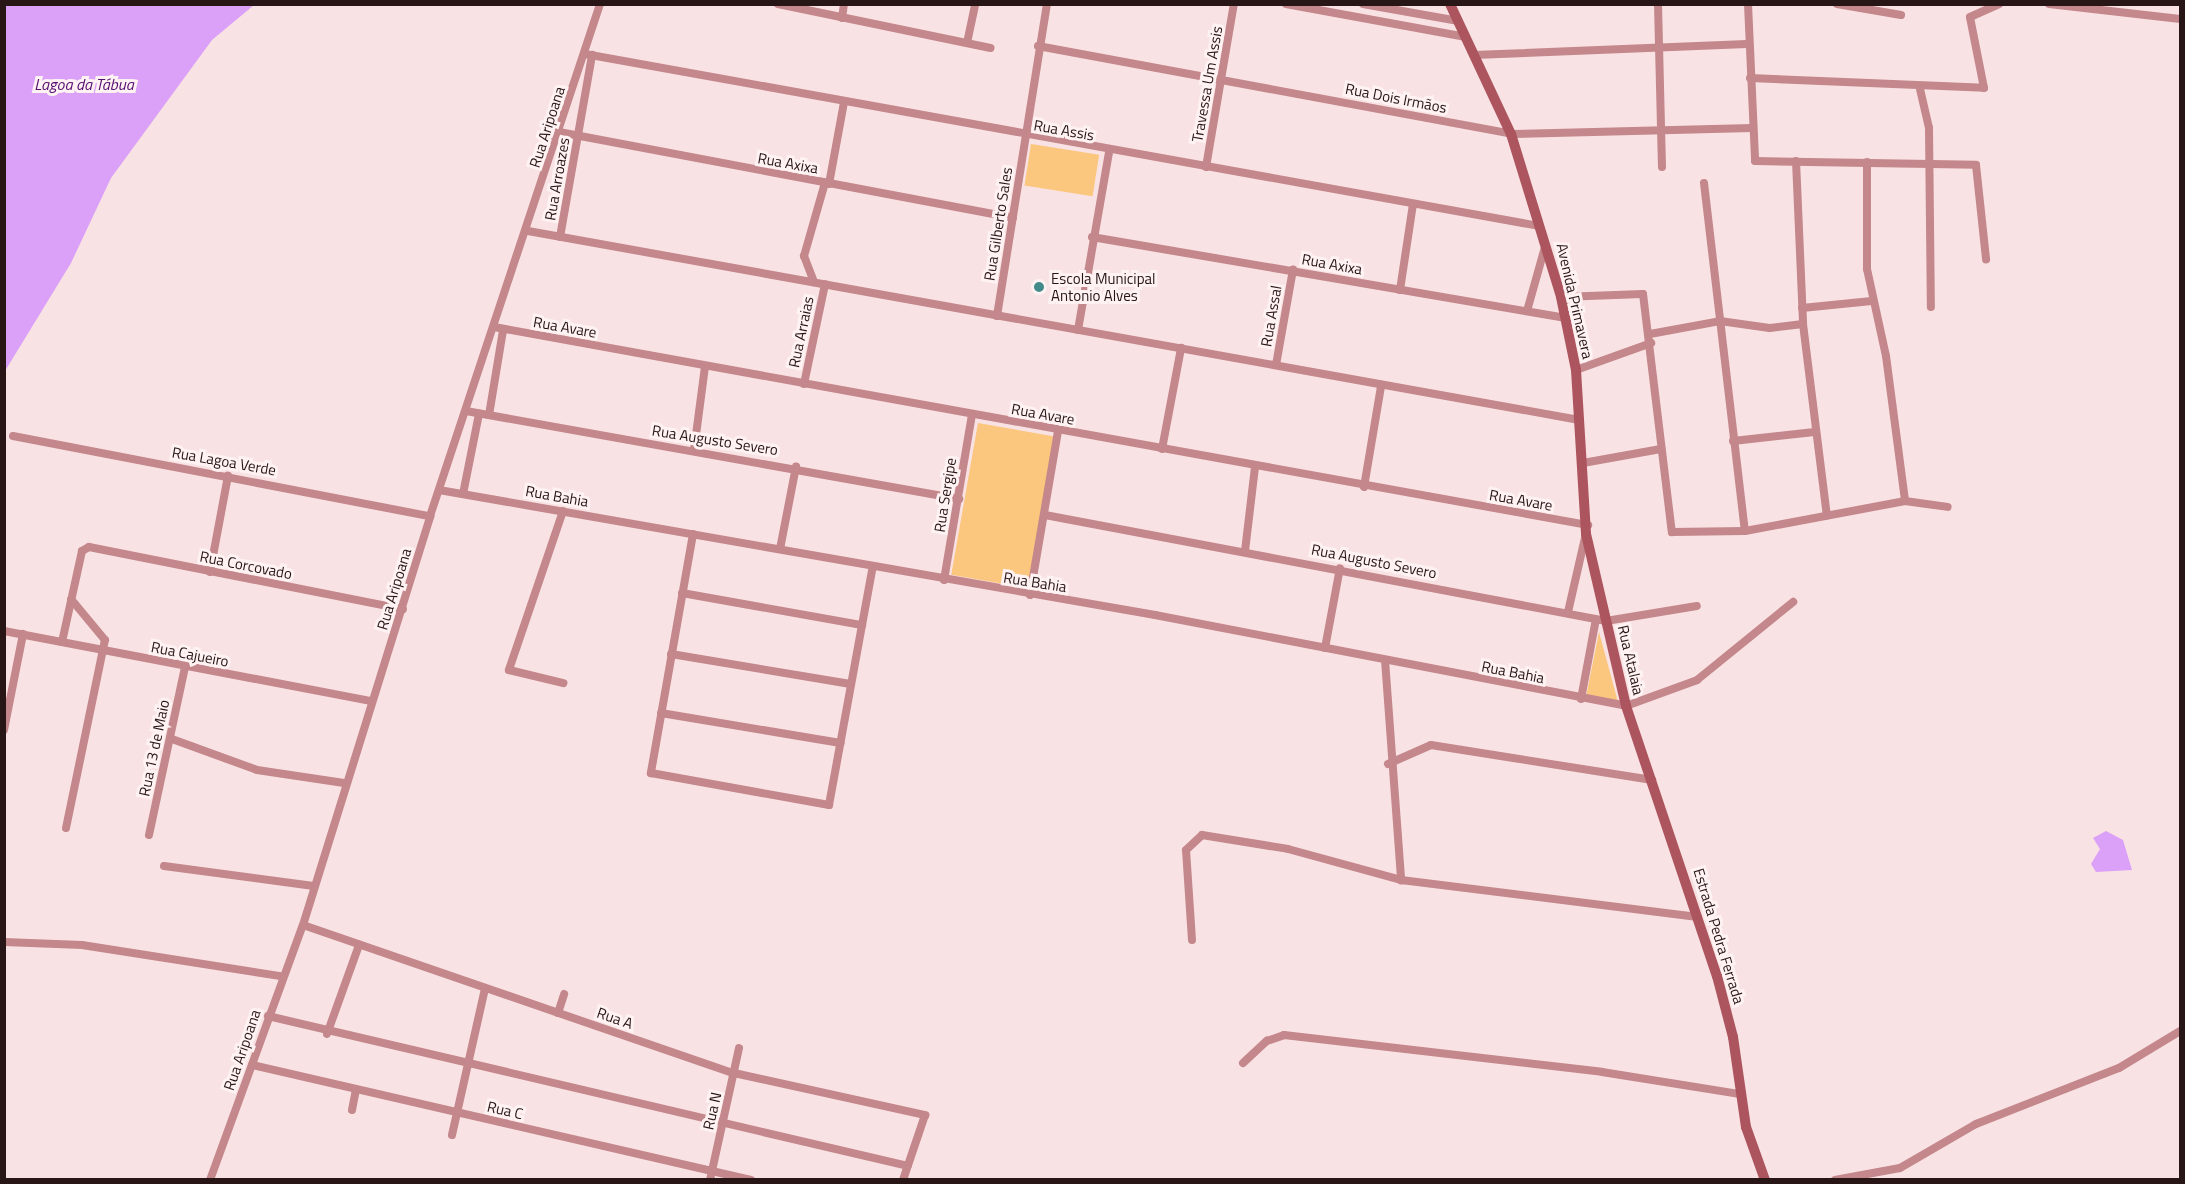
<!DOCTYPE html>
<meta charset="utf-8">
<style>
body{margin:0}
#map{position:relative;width:2185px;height:1184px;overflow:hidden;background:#f9e2e3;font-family:"Titillium Web",sans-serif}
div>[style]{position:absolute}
.green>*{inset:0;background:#fbc67d;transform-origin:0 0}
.water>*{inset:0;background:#dba0f7}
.street>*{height:8px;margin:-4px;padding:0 4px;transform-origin:4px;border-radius:4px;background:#c4878b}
.secondary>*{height:10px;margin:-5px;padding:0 5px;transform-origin:5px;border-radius:5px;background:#ad555f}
.dots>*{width:16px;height:16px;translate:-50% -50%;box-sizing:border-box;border:3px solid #fef2f3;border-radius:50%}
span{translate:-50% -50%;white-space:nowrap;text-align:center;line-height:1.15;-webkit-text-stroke:6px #fef2f3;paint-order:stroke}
.street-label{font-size:15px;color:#281516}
.poi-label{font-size:15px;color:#281516}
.left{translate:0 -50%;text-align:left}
.water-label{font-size:16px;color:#570e72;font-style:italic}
.frame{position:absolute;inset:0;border:6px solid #281516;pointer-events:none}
</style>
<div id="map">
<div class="green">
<div style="left:1031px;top:144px;width:69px;height:42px;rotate:9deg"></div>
<div style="left:978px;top:423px;width:78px;height:154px;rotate:10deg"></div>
<div style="clip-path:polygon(1599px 632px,1618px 702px,1586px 697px)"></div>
</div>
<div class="water">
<div style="clip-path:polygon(5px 4px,254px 5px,212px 40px,111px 178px,71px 263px,5px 371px)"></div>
<div style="clip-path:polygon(2106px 831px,2123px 840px,2132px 870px,2096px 872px,2091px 864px,2100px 849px,2093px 838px)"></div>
</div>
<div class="street">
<div style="left:778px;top:4px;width:217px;rotate:11.7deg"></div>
<div style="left:1286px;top:4px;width:183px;rotate:10.4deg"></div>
<div style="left:1363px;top:4px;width:97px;rotate:10.1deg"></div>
<div style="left:1658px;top:4px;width:163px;rotate:88.6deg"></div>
<div style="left:1748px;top:4px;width:157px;rotate:87.4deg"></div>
<div style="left:1755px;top:161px;width:221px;rotate:1deg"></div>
<div style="left:1976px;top:165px;width:95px;rotate:83.9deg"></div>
<div style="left:1837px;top:4px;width:65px;rotate:9.8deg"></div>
<div style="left:2049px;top:4px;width:132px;rotate:6.5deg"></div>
<div style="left:842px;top:18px;width:14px;rotate:-82deg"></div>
<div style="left:967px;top:43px;width:40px;rotate:-78deg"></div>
<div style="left:1038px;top:46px;width:481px;rotate:10.5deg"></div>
<div style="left:1511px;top:134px;width:241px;rotate:-1.4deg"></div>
<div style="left:585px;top:54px;width:969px;rotate:10.22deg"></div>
<div style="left:1474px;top:55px;width:273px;rotate:-2.3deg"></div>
<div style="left:1750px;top:78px;width:234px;rotate:2.4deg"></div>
<div style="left:1984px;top:88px;width:72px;rotate:-101.2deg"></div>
<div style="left:1970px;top:17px;width:32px;rotate:-24deg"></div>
<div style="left:1920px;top:89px;width:40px;rotate:77deg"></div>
<div style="left:1929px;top:128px;width:179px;rotate:89.4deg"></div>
<div style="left:559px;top:132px;width:462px;rotate:10.7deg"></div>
<div style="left:1796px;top:161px;width:163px;rotate:87.5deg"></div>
<div style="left:1803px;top:324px;width:193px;rotate:82.9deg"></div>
<div style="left:1867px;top:162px;width:107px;rotate:90deg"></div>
<div style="left:1867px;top:269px;width:89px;rotate:77.7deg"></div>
<div style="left:1886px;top:356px;width:146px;rotate:82.5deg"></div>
<div style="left:1206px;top:167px;width:165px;rotate:-80.3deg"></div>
<div style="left:1704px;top:183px;width:350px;rotate:83.3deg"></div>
<div style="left:829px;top:184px;width:83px;rotate:-79.6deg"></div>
<div style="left:528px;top:231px;width:1068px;rotate:10.19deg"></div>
<div style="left:560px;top:237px;width:185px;rotate:-80deg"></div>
<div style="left:1092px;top:237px;width:481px;rotate:9.7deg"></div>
<div style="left:814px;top:282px;width:28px;rotate:-111deg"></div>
<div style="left:804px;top:256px;width:76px;rotate:-74deg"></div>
<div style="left:1400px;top:290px;width:87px;rotate:-81.4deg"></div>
<div style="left:1561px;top:297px;width:82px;rotate:-2.1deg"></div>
<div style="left:1643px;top:294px;width:240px;rotate:83.1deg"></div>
<div style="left:1672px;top:532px;width:73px;rotate:-0.8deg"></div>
<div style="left:1745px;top:531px;width:163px;rotate:-10.6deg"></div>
<div style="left:1905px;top:501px;width:43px;rotate:7.9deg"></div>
<div style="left:1802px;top:308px;width:70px;rotate:-5.7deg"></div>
<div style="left:1527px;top:311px;width:66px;rotate:-74.3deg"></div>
<div style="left:997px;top:316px;width:316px;rotate:-80.9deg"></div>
<div style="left:494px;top:327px;width:1112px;rotate:10.26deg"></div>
<div style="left:1078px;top:330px;width:181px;rotate:-80.1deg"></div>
<div style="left:1650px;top:334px;width:71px;rotate:-10.5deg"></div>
<div style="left:1720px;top:321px;width:50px;rotate:8deg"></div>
<div style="left:1770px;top:328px;width:33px;rotate:-7deg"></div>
<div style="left:1276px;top:365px;width:97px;rotate:-79.9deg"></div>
<div style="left:1576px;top:370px;width:80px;rotate:-19.8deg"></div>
<div style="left:804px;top:384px;width:102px;rotate:-78.1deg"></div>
<div style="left:466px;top:411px;width:501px;rotate:10.12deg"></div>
<div style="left:489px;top:415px;width:86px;rotate:-80.6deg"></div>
<div style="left:13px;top:436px;width:425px;rotate:10.9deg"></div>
<div style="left:1733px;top:441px;width:82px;rotate:-6.3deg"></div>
<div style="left:1162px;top:449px;width:103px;rotate:-79.3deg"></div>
<div style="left:694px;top:450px;width:84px;rotate:-82.5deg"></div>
<div style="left:1583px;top:463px;width:79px;rotate:-10.2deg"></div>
<div style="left:1364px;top:487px;width:102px;rotate:-80.4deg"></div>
<div style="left:439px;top:490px;width:727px;rotate:9.9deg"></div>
<div style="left:1155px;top:615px;width:480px;rotate:10.9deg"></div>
<div style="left:1626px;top:706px;width:76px;rotate:-20.1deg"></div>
<div style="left:1697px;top:680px;width:124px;rotate:-39.1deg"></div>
<div style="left:463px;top:494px;width:82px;rotate:-78.7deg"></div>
<div style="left:563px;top:511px;width:168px;rotate:108.8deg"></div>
<div style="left:509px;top:670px;width:56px;rotate:13.5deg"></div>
<div style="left:1045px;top:515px;width:571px;rotate:10.7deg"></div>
<div style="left:1606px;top:621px;width:92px;rotate:-9.4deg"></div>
<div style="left:693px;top:534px;width:243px;rotate:100deg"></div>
<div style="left:651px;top:773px;width:181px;rotate:10.2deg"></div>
<div style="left:829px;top:805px;width:243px;rotate:-79.6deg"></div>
<div style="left:780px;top:549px;width:84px;rotate:-79deg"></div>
<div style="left:1245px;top:551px;width:85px;rotate:-83.2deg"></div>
<div style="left:210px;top:572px;width:98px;rotate:-79.4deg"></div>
<div style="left:944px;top:580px;width:167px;rotate:-80.4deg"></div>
<div style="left:682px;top:593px;width:183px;rotate:10.1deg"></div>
<div style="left:1030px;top:595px;width:166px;rotate:-80.3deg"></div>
<div style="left:1568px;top:612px;width:76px;rotate:-77.1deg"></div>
<div style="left:4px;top:631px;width:374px;rotate:10.8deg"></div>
<div style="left:62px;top:642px;width:93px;rotate:-77.6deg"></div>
<div style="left:82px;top:551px;width:8px;rotate:-30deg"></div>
<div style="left:89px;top:547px;width:320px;rotate:11.2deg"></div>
<div style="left:1325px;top:648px;width:81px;rotate:-79.4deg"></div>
<div style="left:671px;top:654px;width:182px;rotate:9.5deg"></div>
<div style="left:1385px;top:660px;width:221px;rotate:85.8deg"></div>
<div style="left:1581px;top:699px;width:81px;rotate:-79.4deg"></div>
<div style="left:661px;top:713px;width:182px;rotate:9.5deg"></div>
<div style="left:4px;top:730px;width:98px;rotate:-78.8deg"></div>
<div style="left:172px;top:739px;width:90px;rotate:20deg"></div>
<div style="left:257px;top:770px;width:88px;rotate:8.5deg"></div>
<div style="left:1388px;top:764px;width:47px;rotate:-23.8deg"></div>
<div style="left:1431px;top:745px;width:224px;rotate:9deg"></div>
<div style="left:66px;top:828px;width:192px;rotate:-78.3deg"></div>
<div style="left:105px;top:640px;width:53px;rotate:-129.7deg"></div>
<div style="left:149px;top:835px;width:172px;rotate:-77.9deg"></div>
<div style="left:164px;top:866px;width:151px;rotate:7.6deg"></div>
<div style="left:303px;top:925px;width:456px;rotate:19deg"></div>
<div style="left:734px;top:1073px;width:196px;rotate:12.4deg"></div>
<div style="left:925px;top:1115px;width:69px;rotate:108.7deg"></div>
<div style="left:1192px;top:940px;width:90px;rotate:-93.8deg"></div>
<div style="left:1186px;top:850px;width:22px;rotate:-43deg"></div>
<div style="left:1202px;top:835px;width:87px;rotate:9.2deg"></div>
<div style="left:1288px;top:849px;width:117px;rotate:15.3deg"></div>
<div style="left:1401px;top:880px;width:299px;rotate:7.1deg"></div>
<div style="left:4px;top:942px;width:78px;rotate:2.2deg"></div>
<div style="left:82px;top:945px;width:201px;rotate:8.9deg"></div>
<div style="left:558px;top:1013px;width:20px;rotate:-72deg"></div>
<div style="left:268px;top:1016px;width:657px;rotate:13.19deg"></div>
<div style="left:327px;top:1034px;width:95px;rotate:-70.2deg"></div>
<div style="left:1243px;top:1063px;width:33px;rotate:-43deg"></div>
<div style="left:1267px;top:1041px;width:18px;rotate:-19deg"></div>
<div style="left:1284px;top:1035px;width:320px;rotate:6.6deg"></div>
<div style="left:1602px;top:1072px;width:140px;rotate:9.1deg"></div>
<div style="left:252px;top:1065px;width:512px;rotate:12.98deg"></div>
<div style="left:352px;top:1110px;width:20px;rotate:-79deg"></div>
<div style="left:452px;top:1135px;width:150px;rotate:-77.3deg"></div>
<div style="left:210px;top:1180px;width:271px;rotate:-70deg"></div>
<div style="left:303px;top:925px;width:428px;rotate:-72.7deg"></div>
<div style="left:430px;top:516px;width:539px;rotate:-71.63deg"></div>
<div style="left:710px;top:1180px;width:135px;rotate:-77.6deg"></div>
<div style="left:1835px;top:1180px;width:66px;rotate:-10.5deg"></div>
<div style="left:1900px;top:1168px;width:88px;rotate:-30.1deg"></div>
<div style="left:1976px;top:1124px;width:154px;rotate:-21.4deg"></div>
<div style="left:2119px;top:1068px;width:71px;rotate:-31.2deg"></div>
</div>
<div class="secondary">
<div style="left:1450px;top:4px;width:144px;rotate:64.9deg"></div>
<div style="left:1511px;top:134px;width:170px;rotate:72.9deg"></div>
<div style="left:1561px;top:297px;width:75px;rotate:78.4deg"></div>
<div style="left:1576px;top:370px;width:164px;rotate:86.5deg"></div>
<div style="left:1586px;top:534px;width:177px;rotate:76.9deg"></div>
<div style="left:1626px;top:706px;width:285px;rotate:71.4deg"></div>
<div style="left:1717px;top:976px;width:63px;rotate:75.3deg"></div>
<div style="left:1733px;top:1037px;width:91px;rotate:81.8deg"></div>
<div style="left:1746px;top:1127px;width:56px;rotate:70.3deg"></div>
</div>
<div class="dots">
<div style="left:1039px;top:287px;background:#438b8a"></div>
</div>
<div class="street-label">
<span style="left:1207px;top:84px;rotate:-80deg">Travessa Um Assis</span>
<span style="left:1396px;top:98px;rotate:11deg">Rua Dois Irmãos</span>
<span style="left:547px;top:127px;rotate:-72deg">Rua Aripoana</span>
<span style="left:1064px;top:130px;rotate:10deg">Rua Assis</span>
<span style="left:788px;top:163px;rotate:10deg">Rua Axixa</span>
<span style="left:557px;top:179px;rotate:-80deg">Rua Arroazes</span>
<span style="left:998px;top:224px;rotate:-81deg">Rua Gilberto Sales</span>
<span style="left:1332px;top:264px;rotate:10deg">Rua Axixa</span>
<span style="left:1575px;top:301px;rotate:77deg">Avenida Primavera</span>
<span style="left:1271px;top:316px;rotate:-80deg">Rua Assal</span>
<span style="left:565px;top:327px;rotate:10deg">Rua Avare</span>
<span style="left:801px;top:332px;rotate:-78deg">Rua Arraias</span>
<span style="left:1043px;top:414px;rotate:10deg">Rua Avare</span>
<span style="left:715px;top:440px;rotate:9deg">Rua Augusto Severo</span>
<span style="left:224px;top:461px;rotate:10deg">Rua Lagoa Verde</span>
<span style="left:945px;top:495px;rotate:-81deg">Rua Sergipe</span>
<span style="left:557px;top:496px;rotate:10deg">Rua Bahia</span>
<span style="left:1521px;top:500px;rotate:10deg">Rua Avare</span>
<span style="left:1374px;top:561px;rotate:11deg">Rua Augusto Severo</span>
<span style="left:246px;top:565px;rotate:11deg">Rua Corcovado</span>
<span style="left:1035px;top:582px;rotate:9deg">Rua Bahia</span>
<span style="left:394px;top:589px;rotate:-73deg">Rua Aripoana</span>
<span style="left:190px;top:654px;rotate:11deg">Rua Cajueiro</span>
<span style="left:1631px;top:660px;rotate:77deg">Rua Atalaia</span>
<span style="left:1513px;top:672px;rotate:11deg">Rua Bahia</span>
<span style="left:154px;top:748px;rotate:-78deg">Rua 13 de Maio</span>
<span style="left:1719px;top:936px;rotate:73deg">Estrada Pedra Ferrada</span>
<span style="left:615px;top:1018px;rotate:19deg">Rua A</span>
<span style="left:242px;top:1050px;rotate:-71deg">Rua Aripoana</span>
<span style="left:505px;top:1110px;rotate:13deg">Rua C</span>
<span style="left:712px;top:1111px;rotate:-77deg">Rua N</span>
</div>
<div class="poi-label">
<span class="left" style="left:1051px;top:287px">Escola Municipal<br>Antonio Alves</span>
</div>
<div class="water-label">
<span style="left:84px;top:84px">Lagoa da Tábua</span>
</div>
<div class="frame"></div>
</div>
